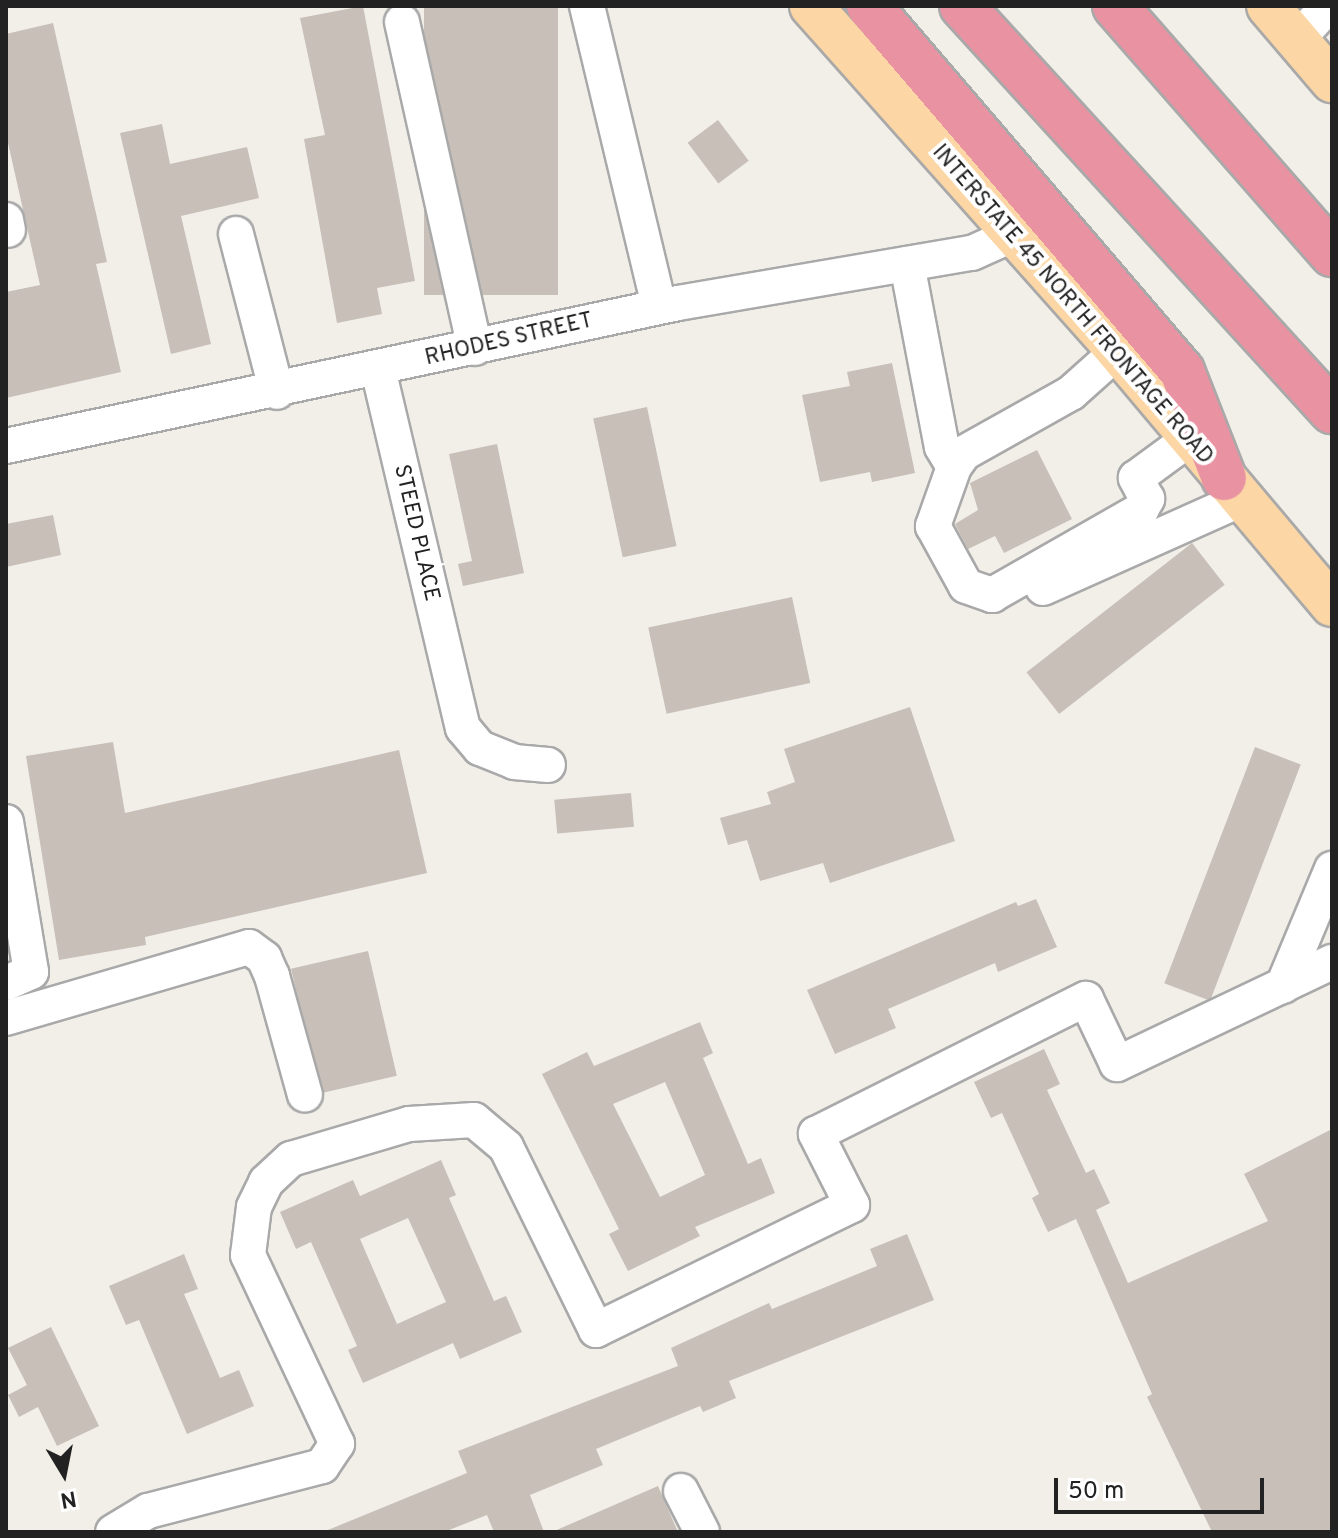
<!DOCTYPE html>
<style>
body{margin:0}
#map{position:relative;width:1338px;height:1538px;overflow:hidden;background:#f2efe9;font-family:Overpass,sans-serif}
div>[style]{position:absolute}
.building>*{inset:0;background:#c7bfb8;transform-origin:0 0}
.roads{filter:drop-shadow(2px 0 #a9a9a9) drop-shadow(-2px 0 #a9a9a9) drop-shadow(0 2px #a9a9a9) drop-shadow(0 -2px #a9a9a9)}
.minor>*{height:34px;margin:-17px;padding:0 17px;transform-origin:17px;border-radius:17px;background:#fff}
.major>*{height:42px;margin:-21px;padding:0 21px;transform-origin:21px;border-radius:21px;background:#fcd6a4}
.highway>*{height:44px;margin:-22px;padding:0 22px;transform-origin:22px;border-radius:22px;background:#e892a2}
span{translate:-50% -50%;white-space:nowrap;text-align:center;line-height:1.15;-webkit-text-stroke:8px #fff;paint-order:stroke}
.street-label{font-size:22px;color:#222}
.frame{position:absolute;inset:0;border:8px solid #222;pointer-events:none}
.north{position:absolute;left:24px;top:1434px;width:80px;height:80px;-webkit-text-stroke:6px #fff;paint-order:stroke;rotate:170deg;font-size:22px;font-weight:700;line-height:32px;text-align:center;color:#222}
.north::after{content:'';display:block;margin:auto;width:28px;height:36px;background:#222;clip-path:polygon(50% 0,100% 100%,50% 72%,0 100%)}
.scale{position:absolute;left:1054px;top:1478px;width:210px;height:36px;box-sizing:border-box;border:4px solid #222;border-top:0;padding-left:10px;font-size:24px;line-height:28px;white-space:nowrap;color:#222;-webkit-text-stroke:6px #fff;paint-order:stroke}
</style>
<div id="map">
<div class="building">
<div style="clip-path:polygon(363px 6px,415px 281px,377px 288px,382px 314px,337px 323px,304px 139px,325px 135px,300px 18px)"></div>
<div style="left:424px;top:6px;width:134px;height:289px"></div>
<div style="clip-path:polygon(53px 23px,107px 262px,96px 264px,121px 372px,6px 398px,6px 292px,40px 285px,6px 134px,6px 34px)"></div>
<div style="left:718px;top:120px;width:51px;height:38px;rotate:53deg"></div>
<div style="clip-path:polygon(162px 124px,170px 164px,247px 147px,259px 198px,181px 216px,211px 344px,171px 354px,120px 133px)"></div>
<div style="clip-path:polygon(892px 363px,915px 473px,872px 482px,870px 472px,820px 482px,802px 395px,850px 386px,847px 372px)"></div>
<div style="left:647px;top:407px;width:142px;height:55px;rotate:78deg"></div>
<div style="clip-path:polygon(497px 444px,524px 573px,463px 586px,458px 564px,472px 561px,449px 454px)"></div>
<div style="clip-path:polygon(1037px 450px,1072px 519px,1004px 553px,995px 536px,968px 549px,955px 524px,978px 510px,970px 483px)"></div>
<div style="clip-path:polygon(53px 515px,61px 555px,6px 567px,6px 524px)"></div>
<div style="left:1192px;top:543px;width:53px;height:210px;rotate:52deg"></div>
<div style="left:792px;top:597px;width:88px;height:147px;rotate:78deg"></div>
<div style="clip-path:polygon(910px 707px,955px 841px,830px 883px,823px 863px,760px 881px,747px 840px,728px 845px,720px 818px,771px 804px,767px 792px,795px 782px,784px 749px)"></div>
<div style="clip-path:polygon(113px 742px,125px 813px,399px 750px,427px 873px,145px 937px,146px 945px,59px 960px,26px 756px)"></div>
<div style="left:1255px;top:747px;width:49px;height:253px;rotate:21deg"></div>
<div style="left:631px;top:793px;width:34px;height:77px;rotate:85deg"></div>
<div style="clip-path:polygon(1036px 899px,1057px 947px,998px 972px,995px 963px,888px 1009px,896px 1028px,835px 1054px,807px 990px,1016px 902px,1018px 906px)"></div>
<div style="left:368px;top:951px;width:128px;height:79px;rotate:77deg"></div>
<div style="clip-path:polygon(evenodd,700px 1022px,713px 1053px,703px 1058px,748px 1164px,761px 1158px,775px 1193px,695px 1227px,700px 1236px,628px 1271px,609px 1234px,619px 1229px,542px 1074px,587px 1052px,594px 1066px,700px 1022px,665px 1082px,705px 1175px,660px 1197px,613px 1104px,665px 1082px)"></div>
<div style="clip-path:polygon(1044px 1049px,1060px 1084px,1047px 1090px,1086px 1173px,1094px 1169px,1110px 1203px,1096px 1210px,1128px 1283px,1268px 1221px,1244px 1174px,1332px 1129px,1332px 1532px,1212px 1532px,1147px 1397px,1152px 1394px,1076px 1219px,1048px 1232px,1032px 1198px,1039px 1194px,1002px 1113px,991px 1118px,974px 1082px)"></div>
<div style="clip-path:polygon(evenodd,441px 1160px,456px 1195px,449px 1198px,494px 1301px,506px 1296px,522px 1332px,460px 1359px,453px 1343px,363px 1383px,348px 1350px,357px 1346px,311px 1242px,296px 1249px,280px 1212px,353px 1180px,360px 1196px,441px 1160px,408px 1218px,446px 1302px,397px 1324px,360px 1239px,408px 1218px)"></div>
<div style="clip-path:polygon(907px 1234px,934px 1300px,729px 1381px,736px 1398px,703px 1412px,700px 1406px,596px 1449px,603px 1465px,530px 1495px,544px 1532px,494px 1532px,487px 1515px,444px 1532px,323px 1532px,467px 1473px,458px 1451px,678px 1366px,671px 1348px,769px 1303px,772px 1309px,877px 1266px,870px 1249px)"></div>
<div style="clip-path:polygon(184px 1254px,198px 1289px,184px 1294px,220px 1378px,239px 1370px,254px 1406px,187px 1434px,139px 1320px,126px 1325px,109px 1286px)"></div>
<div style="clip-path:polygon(51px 1327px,99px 1426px,57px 1446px,38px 1407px,19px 1417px,8px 1395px,27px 1385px,8px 1348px)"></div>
<div style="clip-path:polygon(658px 1486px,678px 1532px,552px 1532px)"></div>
</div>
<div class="roads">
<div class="minor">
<div style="left:587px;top:6px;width:309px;rotate:76.5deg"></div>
<div style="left:402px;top:22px;width:334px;rotate:77.4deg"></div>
<div style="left:1296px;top:41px;width:47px;rotate:-47.6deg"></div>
<div style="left:6px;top:220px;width:10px;rotate:79deg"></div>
<div style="left:236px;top:234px;width:163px;rotate:75.5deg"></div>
<div style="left:907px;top:264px;width:186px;rotate:79.2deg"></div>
<div style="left:942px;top:447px;width:23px;rotate:59deg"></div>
<div style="left:1118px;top:351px;width:63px;rotate:138.2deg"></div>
<div style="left:1071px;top:393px;width:123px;rotate:150.7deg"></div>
<div style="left:964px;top:453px;width:17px;rotate:126deg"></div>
<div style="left:954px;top:467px;width:63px;rotate:109.6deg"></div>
<div style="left:933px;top:526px;width:68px;rotate:61.2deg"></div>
<div style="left:966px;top:586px;width:28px;rotate:19deg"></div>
<div style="left:992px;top:595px;width:172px;rotate:-29.7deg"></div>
<div style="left:1141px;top:510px;width:13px;rotate:-61deg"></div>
<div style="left:1147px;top:499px;width:24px;rotate:-118deg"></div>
<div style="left:1136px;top:478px;width:66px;rotate:-36.3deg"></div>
<div style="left:378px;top:369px;width:369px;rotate:76.7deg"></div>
<div style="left:463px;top:728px;width:26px;rotate:50deg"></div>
<div style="left:480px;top:748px;width:37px;rotate:22deg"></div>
<div style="left:514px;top:762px;width:34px;rotate:5deg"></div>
<div style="left:6px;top:446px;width:687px;rotate:-12.01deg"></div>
<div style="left:678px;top:303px;width:298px;rotate:-9.7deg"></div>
<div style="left:972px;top:253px;width:42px;rotate:-24.1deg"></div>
<div style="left:1043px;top:588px;width:218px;rotate:-24.1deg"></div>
<div style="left:6px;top:822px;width:152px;rotate:80.5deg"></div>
<div style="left:31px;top:972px;width:27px;rotate:156deg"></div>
<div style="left:1283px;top:986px;width:127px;rotate:-67.3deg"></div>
<div style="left:6px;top:1018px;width:253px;rotate:-16.3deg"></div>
<div style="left:249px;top:947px;width:19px;rotate:36deg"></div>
<div style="left:264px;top:958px;width:20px;rotate:66deg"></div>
<div style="left:272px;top:976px;width:123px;rotate:74.5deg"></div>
<div style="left:681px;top:1491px;width:46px;rotate:62.9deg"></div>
<div style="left:113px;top:1532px;width:41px;rotate:-31deg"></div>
<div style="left:148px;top:1511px;width:180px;rotate:-14.5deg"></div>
<div style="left:322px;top:1466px;width:27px;rotate:-56deg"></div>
<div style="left:337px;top:1444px;width:209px;rotate:-115.2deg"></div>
<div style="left:248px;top:1255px;width:48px;rotate:-82.9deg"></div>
<div style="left:254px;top:1207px;width:28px;rotate:-64deg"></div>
<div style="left:266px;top:1182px;width:34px;rotate:-43deg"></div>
<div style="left:291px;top:1159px;width:123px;rotate:-16.5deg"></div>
<div style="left:409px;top:1124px;width:65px;rotate:-3.5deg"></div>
<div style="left:474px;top:1120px;width:42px;rotate:40.2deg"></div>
<div style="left:506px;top:1147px;width:204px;rotate:63.8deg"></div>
<div style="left:596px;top:1330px;width:285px;rotate:-26deg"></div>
<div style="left:852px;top:1205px;width:80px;rotate:-116.9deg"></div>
<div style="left:816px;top:1134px;width:302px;rotate:-26.6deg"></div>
<div style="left:1086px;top:999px;width:72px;rotate:64.5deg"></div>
<div style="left:1117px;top:1064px;width:238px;rotate:-25.4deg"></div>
</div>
<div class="major">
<div style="left:811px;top:6px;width:462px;rotate:48.3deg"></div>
<div style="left:1118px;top:351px;width:332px;rotate:49.9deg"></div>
<div style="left:1268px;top:6px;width:99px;rotate:49.5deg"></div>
</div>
<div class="highway">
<div style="left:869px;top:6px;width:481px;rotate:49.4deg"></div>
<div style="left:1182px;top:371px;width:115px;rotate:68.6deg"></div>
<div style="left:962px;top:6px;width:549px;rotate:47.59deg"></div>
<div style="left:1115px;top:6px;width:330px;rotate:48.8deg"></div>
</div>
</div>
<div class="street-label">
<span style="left:1072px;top:305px;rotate:49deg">INTERSTATE 45 NORTH FRONTAGE ROAD</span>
<span style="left:509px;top:340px;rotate:-13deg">RHODES STREET</span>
<span style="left:416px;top:533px;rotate:77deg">STEED PLACE</span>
</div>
<div class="frame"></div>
<div class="north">N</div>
<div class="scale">50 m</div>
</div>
